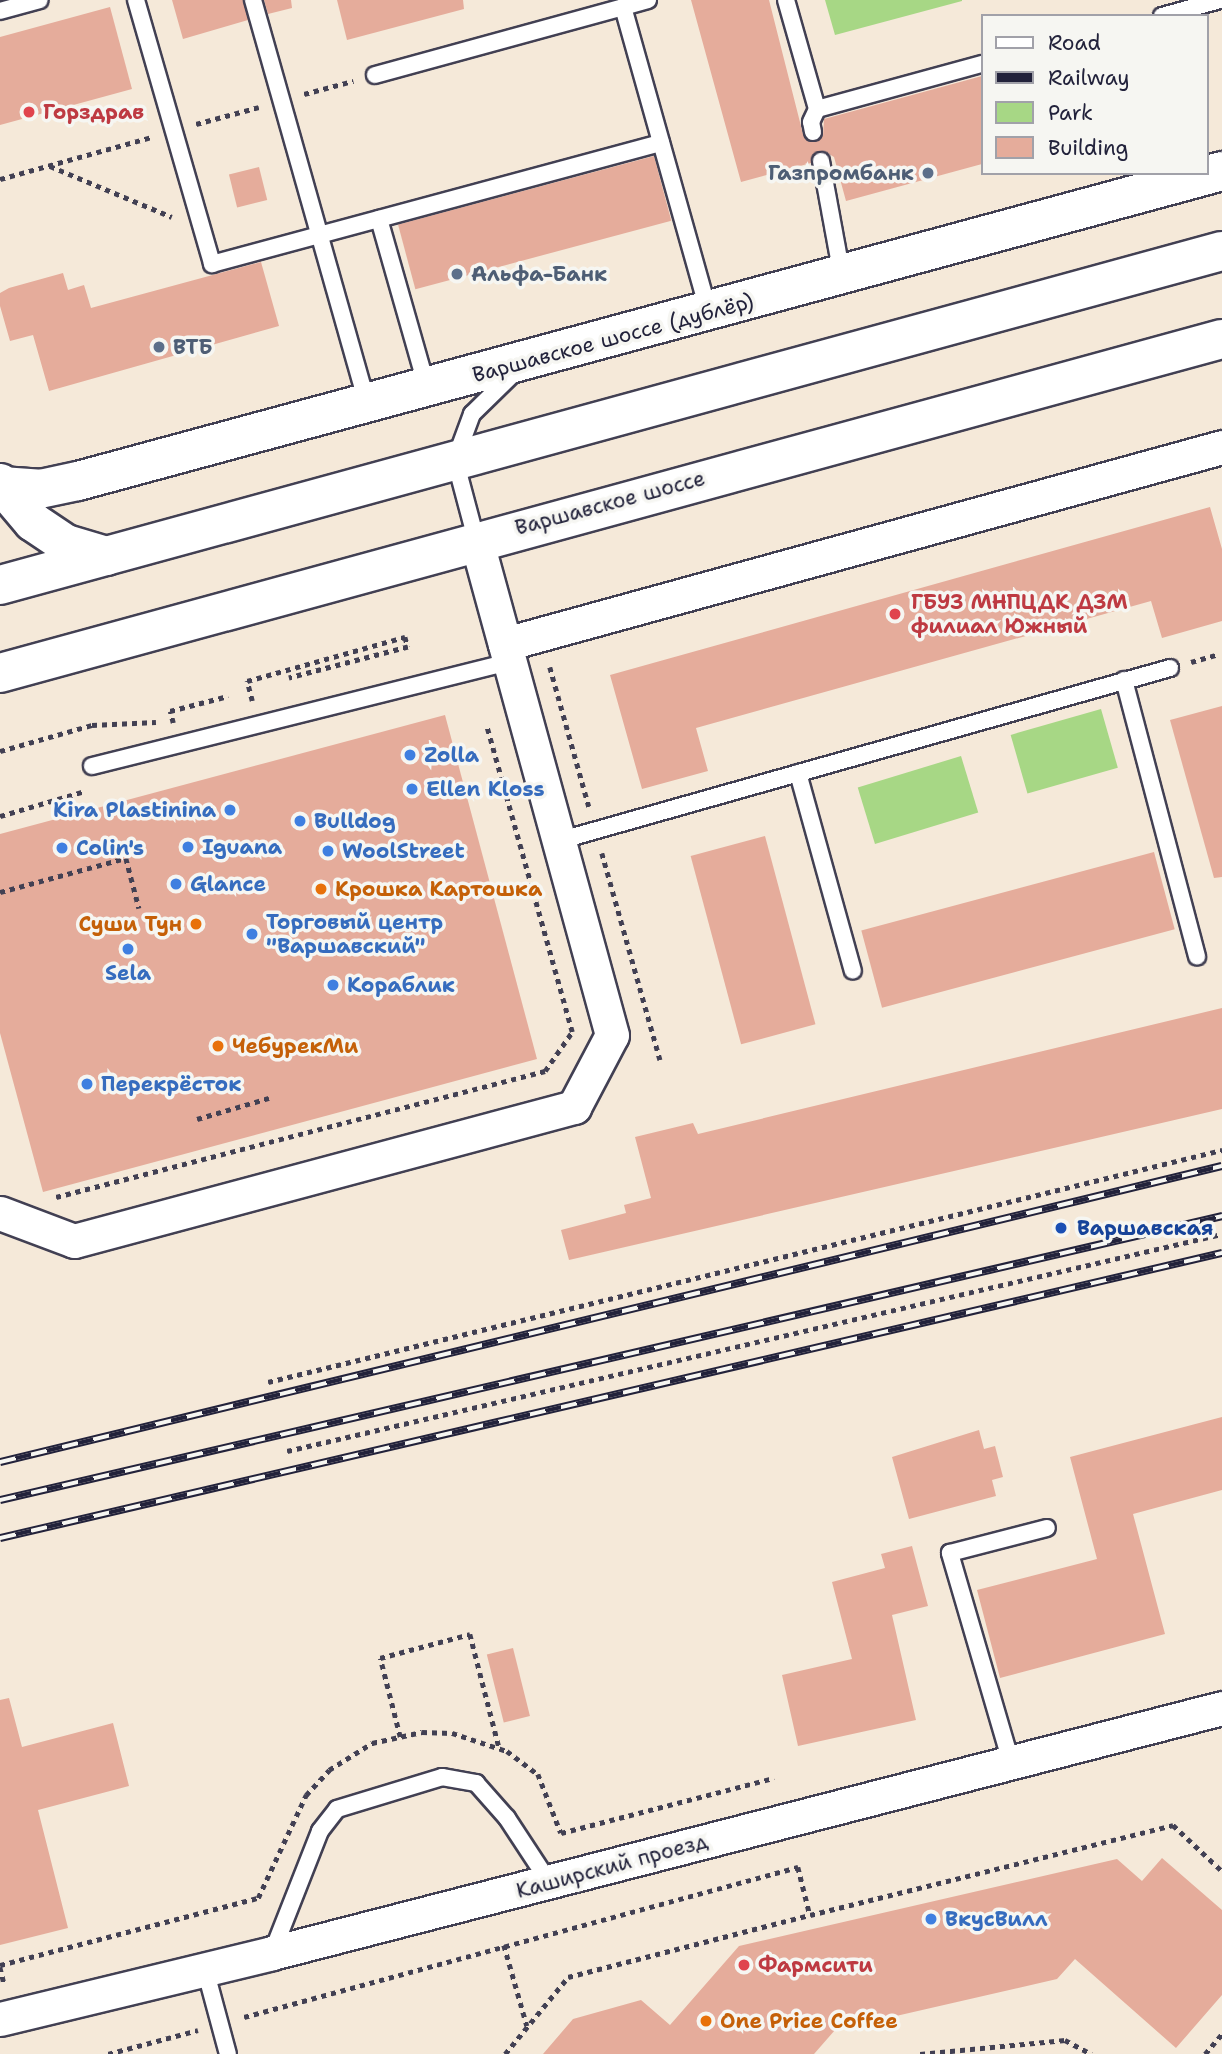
<!DOCTYPE html>
<meta charset="utf-8">
<style>
body{margin:0}
#map{position:relative;width:1222px;height:2054px;overflow:hidden;background:#f5e9d9;font-family:"Shantell Sans",sans-serif}
div>[style]{position:absolute}
.green>*{inset:0;background:#a7d785;transform-origin:0 0}
.building>*{inset:0;background:#e5ac9b;transform-origin:0 0}
.path>*{height:4.5px;margin-top:-2.25px;transform-origin:0;background:repeating-linear-gradient(90deg,#424053 0 5px,transparent 0 10px)}
.roads{filter:drop-shadow(2px 0 #424053) drop-shadow(-2px 0 #424053) drop-shadow(0 2px #424053) drop-shadow(0 -2px #424053)}
.service>*{height:16px;margin:-8px;padding:0 8px;transform-origin:8px;border-radius:8px;background:#fff}
.minor>*{height:33px;margin:-16.5px;padding:0 16.5px;transform-origin:16.5px;border-radius:16.5px;background:#fff}
.tertiary>*{height:38px;margin:-19px;padding:0 19px;transform-origin:19px;border-radius:19px;background:#fff}
.secondary>*{height:38px;margin:-19px;padding:0 19px;transform-origin:19px;border-radius:19px;background:#fff}
.primary>*{height:38px;margin:-19px;padding:0 19px;transform-origin:19px;border-radius:19px;background:#fff}
.rail>*{height:8px;margin-top:-4px;transform-origin:0;background:repeating-linear-gradient(90deg,#f6f6f2 0 16px,#22223b 0 32px);box-sizing:border-box;border-block:2px solid #22223b}
.dots>*{width:19px;height:19px;translate:-50% -50%;box-sizing:border-box;border:4px solid #f6f6f2;border-radius:50%}
span{translate:-50% -50%;white-space:nowrap;text-align:center;line-height:1.15;-webkit-text-stroke:7px #f6f6f2;paint-order:stroke}
.health-label{font-size:21px;color:#be3a42;font-weight:700}
.left{translate:0 -50%;text-align:left}
.service-label{font-size:21px;color:#4e5e75;font-weight:700}
.right{translate:-100% -50%;text-align:right}
.street-label{font-size:21px;color:#22223b}
.shop-label{font-size:21px;color:#366cbe;font-weight:700}
.food-label{font-size:21px;color:#c56008;font-weight:700}
.transit-label{font-size:21px;color:#164399;font-weight:700}
.legend{position:absolute;left:981px;top:14px;width:228px;height:161px;box-sizing:border-box;background:#f6f6f2;border:2px solid #a1a1a9;margin:0;padding:9px 12px;list-style:none;font-size:21px;color:#22223b}
.legend li{display:flex;align-items:center;gap:14px;height:35px}
.legend b{width:35px;border:2px solid #a1a1a9}
</style>
<div id="map">
<div class="green">
<div style="clip-path:polygon(825px 0,962px 0,962px 1px,835px 35px)"></div>
<div style="left:1101px;top:709px;width:61px;height:94px;rotate:74deg"></div>
<div style="left:961px;top:756px;width:59px;height:108px;rotate:73deg"></div>
</div>
<div class="building">
<div style="clip-path:polygon(172px 0,243px 0,248px 20px,183px 39px)"></div>
<div style="clip-path:polygon(264px 0,291px 0,292px 8px,268px 14px)"></div>
<div style="clip-path:polygon(337px 0,463px 0,464px 9px,347px 40px)"></div>
<div style="clip-path:polygon(691px 0,769px 0,803px 134px,810px 142px,823px 136px,824px 119px,982px 76px,982px 164px,846px 201px,834px 157px,824px 151px,814px 154px,811px 163px,741px 182px)"></div>
<div style="clip-path:polygon(110px 7px,132px 89px,0 125px,0 37px)"></div>
<div style="left:654px;top:156px;width:67px;height:265px;rotate:75deg"></div>
<div style="left:259px;top:167px;width:34px;height:31px;rotate:76deg"></div>
<div style="clip-path:polygon(261px 262px,279px 326px,49px 391px,33px 335px,10px 341px,0 306px,0 293px,9px 288px,63px 273px,68px 290px,84px 285px,91px 308px)"></div>
<div style="clip-path:polygon(1210px 507px,1222px 549px,1222px 621px,1162px 638px,1151px 601px,696px 728px,708px 771px,642px 789px,610px 675px)"></div>
<div style="clip-path:polygon(1222px 706px,1222px 877px,1214px 878px,1170px 720px)"></div>
<div style="clip-path:polygon(445px 715px,537px 1059px,43px 1192px,0 1033px,0 834px)"></div>
<div style="left:765px;top:836px;width:195px;height:77px;rotate:75deg"></div>
<div style="left:1154px;top:852px;width:80px;height:303px;rotate:75deg"></div>
<div style="clip-path:polygon(1222px 1008px,1222px 1109px,569px 1260px,561px 1230px,626px 1213px,624px 1205px,651px 1198px,635px 1137px,693px 1123px,698px 1134px)"></div>
<div style="clip-path:polygon(1222px 1417px,1222px 1490px,1133px 1514px,1165px 1634px,1000px 1678px,977px 1590px,1097px 1559px,1070px 1457px)"></div>
<div style="clip-path:polygon(979px 1430px,984px 1449px,995px 1446px,1003px 1477px,992px 1480px,996px 1496px,909px 1519px,892px 1457px)"></div>
<div style="clip-path:polygon(912px 1546px,928px 1606px,892px 1615px,916px 1720px,798px 1746px,782px 1675px,852px 1659px,832px 1582px,885px 1568px,881px 1554px)"></div>
<div style="left:513px;top:1648px;width:70px;height:27px;rotate:76deg"></div>
<div style="clip-path:polygon(9px 1698px,22px 1747px,113px 1723px,129px 1786px,38px 1810px,68px 1928px,0 1945px,0 1700px)"></div>
<div style="clip-path:polygon(1162px 1858px,1222px 1910px,1222px 1995px,1176px 2048px,1075px 1959px,1057px 1979px,835px 2030px,814px 2054px,543px 2054px,573px 2019px,641px 2000px,670px 2025px,739px 1946px,1117px 1859px,1142px 1881px)"></div>
</div>
<div class="path">
<div style="left:304px;top:94px;width:51px;rotate:-14.9deg"></div>
<div style="left:196px;top:124px;width:65px;rotate:-15.1deg"></div>
<div style="left:50px;top:166px;width:132px;rotate:22.7deg"></div>
<div style="left:0;top:179px;width:157px;rotate:-15.5deg"></div>
<div style="left:1191px;top:662px;width:26px;rotate:-16deg"></div>
<div style="left:550px;top:667px;width:145px;rotate:74.4deg"></div>
<div style="left:252px;top:701px;width:21px;rotate:-104deg"></div>
<div style="left:247px;top:681px;width:164px;rotate:-15.6deg"></div>
<div style="left:405px;top:637px;width:10px;rotate:73deg"></div>
<div style="left:408px;top:647px;width:123px;rotate:165.4deg"></div>
<div style="left:173px;top:723px;width:12px;rotate:-104deg"></div>
<div style="left:170px;top:711px;width:60px;rotate:-14.5deg"></div>
<div style="left:0;top:751px;width:96px;rotate:-15.8deg"></div>
<div style="left:92px;top:725px;width:64px;rotate:-2.7deg"></div>
<div style="left:0;top:816px;width:89px;rotate:-16.4deg"></div>
<div style="left:602px;top:853px;width:215px;rotate:74.3deg"></div>
<div style="left:0;top:892px;width:131px;rotate:-15.1deg"></div>
<div style="left:126px;top:858px;width:52px;rotate:75.4deg"></div>
<div style="left:197px;top:1119px;width:75px;rotate:-16.3deg"></div>
<div style="left:56px;top:1197px;width:505px;rotate:-14.45deg"></div>
<div style="left:545px;top:1071px;width:47px;rotate:-55.3deg"></div>
<div style="left:572px;top:1032px;width:317px;rotate:-105.6deg"></div>
<div style="left:268px;top:1382px;width:982px;rotate:-13.67deg"></div>
<div style="left:287px;top:1451px;width:960px;rotate:-13.07deg"></div>
<div style="left:400px;top:1737px;width:81px;rotate:-104.2deg"></div>
<div style="left:380px;top:1658px;width:93px;rotate:-14.9deg"></div>
<div style="left:470px;top:1634px;width:117px;rotate:75.6deg"></div>
<div style="left:504px;top:1945px;width:84px;rotate:74.1deg"></div>
<div style="left:0;top:1965px;width:267px;rotate:-14.6deg"></div>
<div style="left:258px;top:1898px;width:114px;rotate:-65deg"></div>
<div style="left:306px;top:1795px;width:34px;rotate:-47deg"></div>
<div style="left:329px;top:1770px;width:51px;rotate:-32.1deg"></div>
<div style="left:372px;top:1743px;width:51px;rotate:-12.4deg"></div>
<div style="left:422px;top:1732px;width:30px;rotate:2deg"></div>
<div style="left:452px;top:1733px;width:58px;rotate:18.1deg"></div>
<div style="left:507px;top:1751px;width:39px;rotate:37deg"></div>
<div style="left:538px;top:1774px;width:63px;rotate:68.7deg"></div>
<div style="left:561px;top:1833px;width:220px;rotate:-14.5deg"></div>
<div style="left:0;top:1967px;width:16px;rotate:76deg"></div>
<div style="left:244px;top:2017px;width:574px;rotate:-15.15deg"></div>
<div style="left:798px;top:1867px;width:49px;rotate:76deg"></div>
<div style="left:108px;top:2054px;width:93px;rotate:-14.9deg"></div>
<div style="left:505px;top:2054px;width:99px;rotate:-50.7deg"></div>
<div style="left:568px;top:1977px;width:250px;rotate:-14.4deg"></div>
<div style="left:810px;top:1915px;width:374px;rotate:-13.9deg"></div>
<div style="left:1173px;top:1825px;width:67px;rotate:43.2deg"></div>
<div style="left:920px;top:2054px;width:146px;rotate:-5.5deg"></div>
<div style="left:1065px;top:2040px;width:30px;rotate:28deg"></div>
<div style="left:1205px;top:2054px;width:26px;rotate:-50deg"></div>
</div>
<div class="roads">
<div class="service">
<div style="left:136px;top:0;width:275px;rotate:73.9deg"></div>
<div style="left:212px;top:264px;width:465px;rotate:-15.1deg"></div>
<div style="left:253px;top:0;width:419px;rotate:74.2deg"></div>
<div style="left:648px;top:0;width:26px;rotate:164deg"></div>
<div style="left:623px;top:7px;width:315px;rotate:74.3deg"></div>
<div style="left:786px;top:0;width:113px;rotate:74.1deg"></div>
<div style="left:817px;top:109px;width:171px;rotate:-15.3deg"></div>
<div style="left:0;top:11px;width:41px;rotate:-15.4deg"></div>
<div style="left:1162px;top:16px;width:60px;rotate:-15.4deg"></div>
<div style="left:375px;top:75px;width:257px;rotate:-15.3deg"></div>
<div style="left:813px;top:132px;width:10px;rotate:-101deg"></div>
<div style="left:811px;top:122px;width:14px;rotate:-65deg"></div>
<div style="left:821px;top:161px;width:116px;rotate:79.6deg"></div>
<div style="left:379px;top:219px;width:175px;rotate:74.1deg"></div>
<div style="left:476px;top:539px;width:82px;rotate:-104.9deg"></div>
<div style="left:455px;top:460px;width:49px;rotate:-69.7deg"></div>
<div style="left:472px;top:414px;width:59px;rotate:-44.3deg"></div>
<div style="left:1124px;top:680px;width:286px;rotate:75.2deg"></div>
<div style="left:92px;top:766px;width:431px;rotate:-14deg"></div>
<div style="left:798px;top:773px;width:205px;rotate:74.5deg"></div>
<div style="left:558px;top:841px;width:636px;rotate:-15.78deg"></div>
<div style="left:1011px;top:1762px;width:218px;rotate:-106.3deg"></div>
<div style="left:950px;top:1553px;width:100px;rotate:-14.5deg"></div>
<div style="left:272px;top:1953px;width:131px;rotate:-68.5deg"></div>
<div style="left:320px;top:1831px;width:28px;rotate:-52deg"></div>
<div style="left:337px;top:1809px;width:110px;rotate:-16.9deg"></div>
<div style="left:442px;top:1777px;width:35px;rotate:10deg"></div>
<div style="left:476px;top:1783px;width:47px;rotate:48.5deg"></div>
<div style="left:507px;top:1818px;width:77px;rotate:56.7deg"></div>
<div style="left:205px;top:1969px;width:88px;rotate:74.9deg"></div>
</div>
<div class="minor">
<div style="left:505px;top:644px;width:744px;rotate:-15.36deg"></div>
<div style="left:0;top:1213px;width:79px;rotate:20.7deg"></div>
<div style="left:74px;top:1241px;width:518px;rotate:-15deg"></div>
<div style="left:574px;top:1107px;width:81px;rotate:-62.2deg"></div>
<div style="left:612px;top:1035px;width:514px;rotate:-105.33deg"></div>
<div style="left:0;top:2019px;width:280px;rotate:-13.6deg"></div>
<div style="left:272px;top:1953px;width:981px;rotate:-14.46deg"></div>
</div>
<div class="tertiary">
<div style="left:1px;top:486px;width:39px;rotate:4deg"></div>
<div style="left:40px;top:489px;width:39px;rotate:-12deg"></div>
<div style="left:78px;top:481px;width:1185px;rotate:-15.16deg"></div>
</div>
<div class="secondary">
<div style="left:0;top:483px;width:51px;rotate:49.8deg"></div>
<div style="left:33px;top:522px;width:40px;rotate:34deg"></div>
<div style="left:66px;top:544px;width:42px;rotate:16.7deg"></div>
</div>
<div class="primary">
<div style="left:0;top:585px;width:1267px;rotate:-15.29deg"></div>
<div style="left:0;top:673px;width:1267px;rotate:-15.29deg"></div>
</div>
</div>
<div class="rail">
<div style="left:0;top:1462px;width:1257px;rotate:-13.62deg"></div>
<div style="left:0;top:1500px;width:1255px;rotate:-13.08deg"></div>
<div style="left:0;top:1538px;width:1255px;rotate:-13.13deg"></div>
</div>
<div class="dots">
<div style="left:29px;top:112px;background:#e0444e"></div>
<div style="left:928px;top:173px;background:#5c6f8a"></div>
<div style="left:457px;top:274px;background:#5c6f8a"></div>
<div style="left:159px;top:347px;background:#5c6f8a"></div>
<div style="left:895px;top:614px;background:#e0444e"></div>
<div style="left:410px;top:755px;background:#3f7fe0"></div>
<div style="left:412px;top:789px;background:#3f7fe0"></div>
<div style="left:230px;top:810px;background:#3f7fe0"></div>
<div style="left:300px;top:821px;background:#3f7fe0"></div>
<div style="left:188px;top:847px;background:#3f7fe0"></div>
<div style="left:62px;top:848px;background:#3f7fe0"></div>
<div style="left:328px;top:851px;background:#3f7fe0"></div>
<div style="left:176px;top:884px;background:#3f7fe0"></div>
<div style="left:321px;top:889px;background:#e8710a"></div>
<div style="left:196px;top:924px;background:#e8710a"></div>
<div style="left:252px;top:934px;background:#3f7fe0"></div>
<div style="left:128px;top:949px;background:#3f7fe0"></div>
<div style="left:333px;top:985px;background:#3f7fe0"></div>
<div style="left:218px;top:1046px;background:#e8710a"></div>
<div style="left:87px;top:1084px;background:#3f7fe0"></div>
<div style="left:1061px;top:1228px;background:#1a4fb4"></div>
<div style="left:931px;top:1919px;background:#3f7fe0"></div>
<div style="left:744px;top:1965px;background:#e0444e"></div>
<div style="left:706px;top:2021px;background:#e8710a"></div>
</div>
<div class="health-label">
<span class="left" style="left:43px;top:112px">Горздрав</span>
<span class="left" style="left:911px;top:614px">ГБУЗ МНПЦДК ДЗМ<br>филиал Южный</span>
<span class="left" style="left:758px;top:1965px">Фармсити</span>
</div>
<div class="service-label">
<span class="right" style="left:914px;top:173px">Газпромбанк</span>
<span class="left" style="left:471px;top:274px">Альфа-Банк</span>
<span class="left" style="left:173px;top:347px">ВТБ</span>
</div>
<div class="street-label">
<span style="left:613px;top:338px;rotate:-15deg">Варшавское шоссе (дублёр)</span>
<span style="left:610px;top:503px;rotate:-15deg">Варшавское шоссе</span>
<span style="left:612px;top:1866px;rotate:-15deg">Каширский проезд</span>
</div>
<div class="shop-label">
<span class="left" style="left:424px;top:755px">Zolla</span>
<span class="left" style="left:426px;top:789px">Ellen Kloss</span>
<span class="right" style="left:216px;top:810px">Kira Plastinina</span>
<span class="left" style="left:314px;top:821px">Bulldog</span>
<span class="left" style="left:202px;top:847px">Iguana</span>
<span class="left" style="left:76px;top:848px">Colin's</span>
<span class="left" style="left:342px;top:851px">WoolStreet</span>
<span class="left" style="left:190px;top:884px">Glance</span>
<span class="left" style="left:266px;top:934px">Торговый центр<br>"Варшавский"</span>
<span style="left:128px;top:973px">Sela</span>
<span class="left" style="left:347px;top:985px">Кораблик</span>
<span class="left" style="left:101px;top:1084px">Перекрёсток</span>
<span class="left" style="left:945px;top:1919px">ВкусВилл</span>
</div>
<div class="food-label">
<span class="left" style="left:335px;top:889px">Крошка Картошка</span>
<span class="right" style="left:182px;top:924px">Суши Тун</span>
<span class="left" style="left:232px;top:1046px">ЧебурекМи</span>
<span class="left" style="left:720px;top:2021px">One Price Coffee</span>
</div>
<div class="transit-label">
<span class="left" style="left:1077px;top:1228px">Варшавская</span>
</div>
<ul class="legend">
<li><b style="height:9px;background:#fff"></b>Road</li>
<li><b style="height:9px;background:#22223b"></b>Railway</li>
<li><b style="height:19px;background:#a7d785"></b>Park</li>
<li><b style="height:19px;background:#e5ac9b"></b>Building</li>
</ul>
</div>
